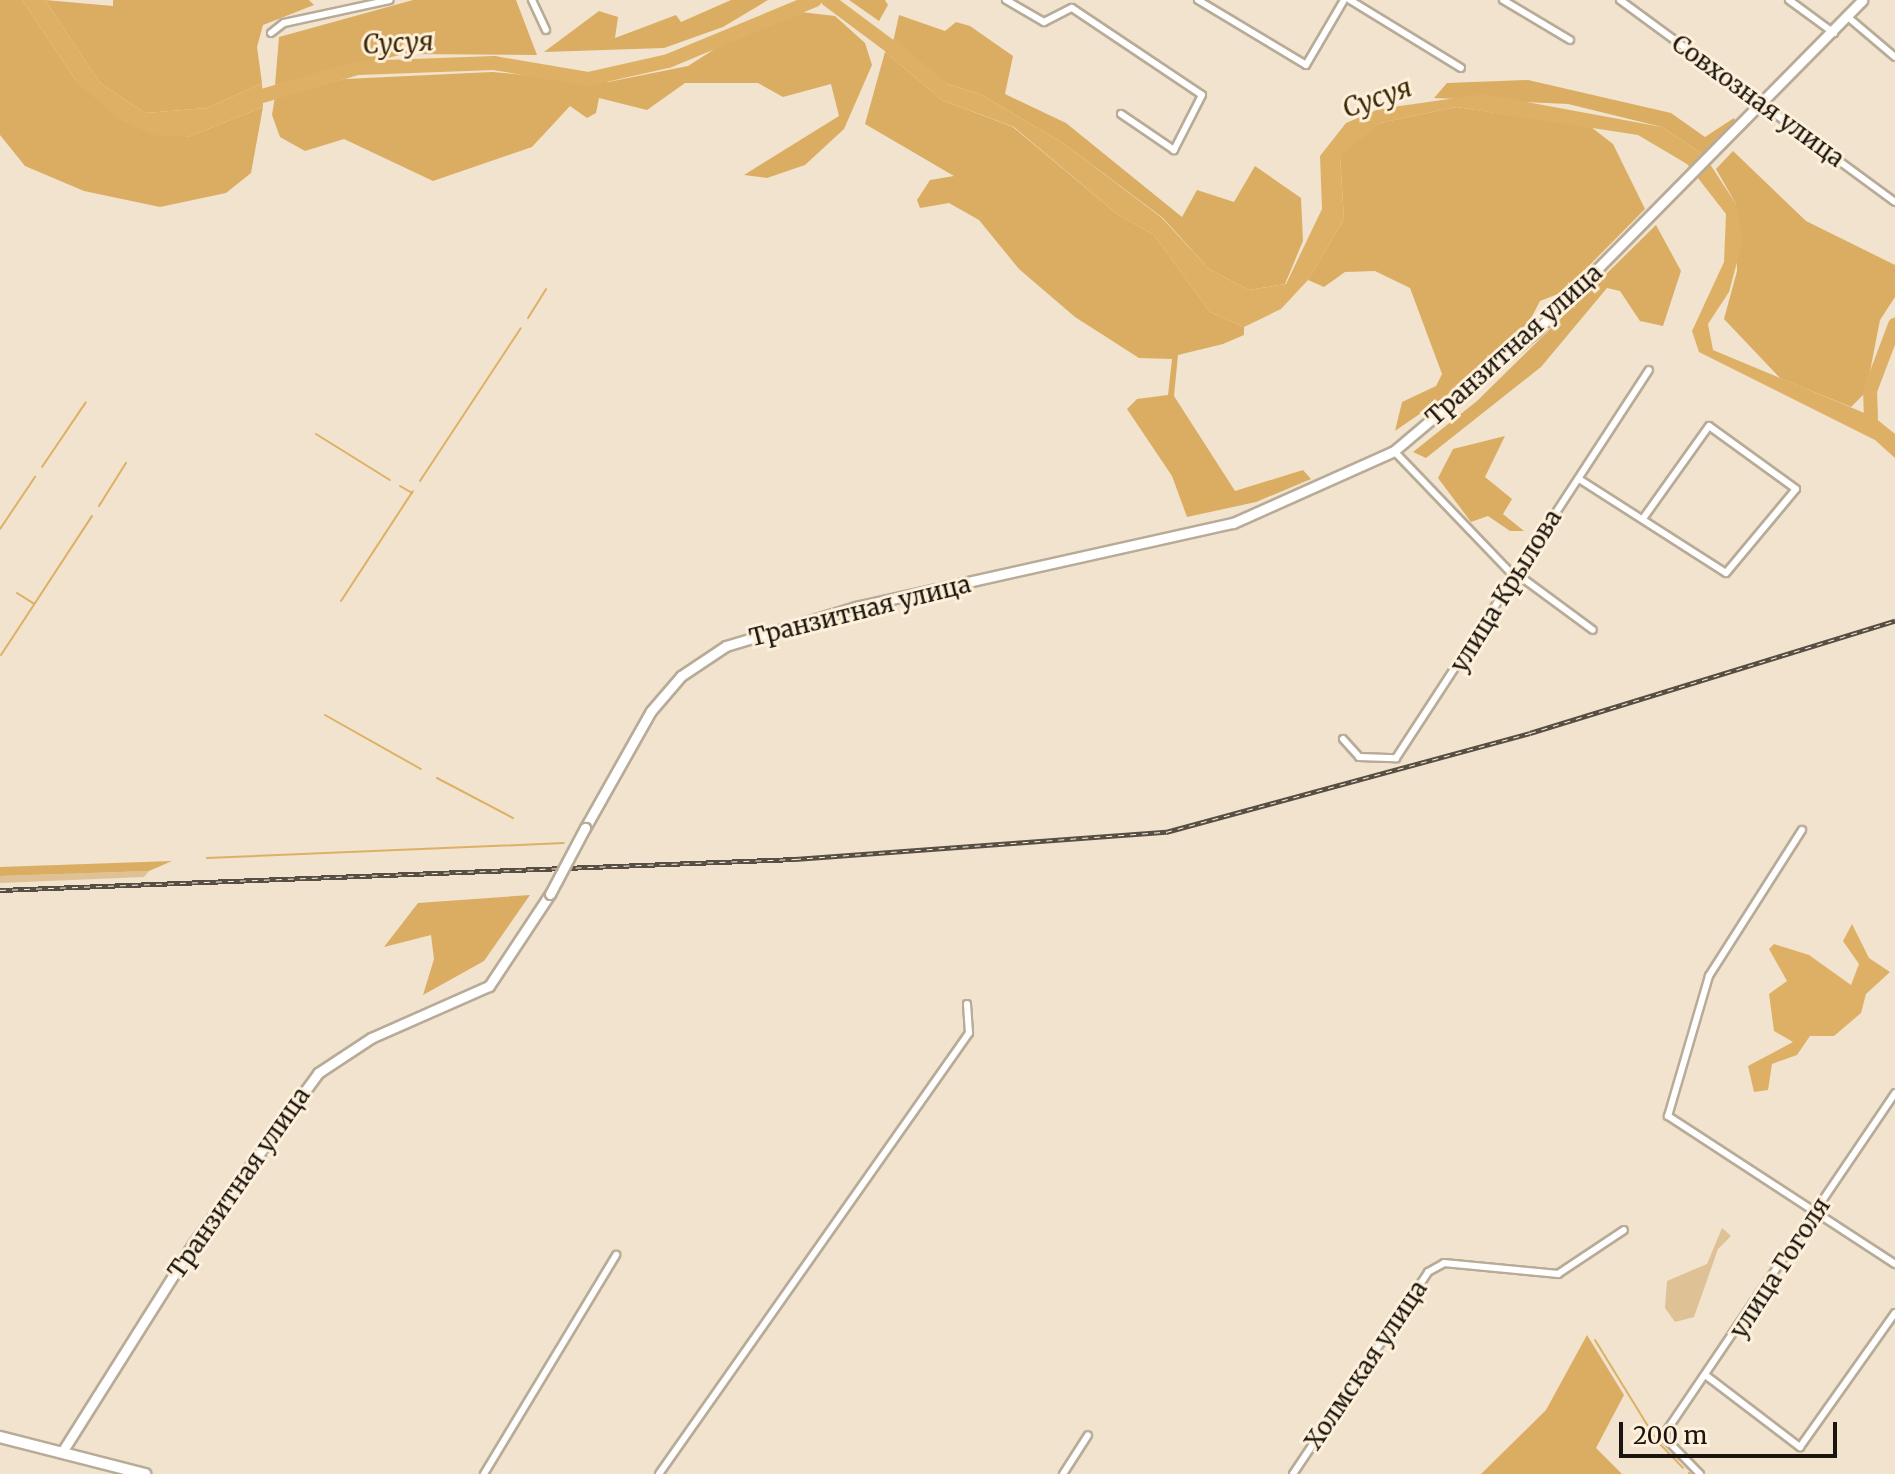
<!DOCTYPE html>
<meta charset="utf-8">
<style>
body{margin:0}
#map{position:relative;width:1895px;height:1474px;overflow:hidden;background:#f1e3cd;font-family:Merriweather,serif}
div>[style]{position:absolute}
.green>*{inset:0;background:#dec194}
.forest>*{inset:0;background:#dbad63}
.water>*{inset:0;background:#deb065}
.stream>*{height:2px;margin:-1px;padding:0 1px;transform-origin:1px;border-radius:1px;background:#deb065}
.river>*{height:14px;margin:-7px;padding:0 7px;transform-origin:7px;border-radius:7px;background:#deb065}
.roads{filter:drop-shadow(2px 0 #b8ab97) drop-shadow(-2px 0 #b8ab97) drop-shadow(0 2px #b8ab97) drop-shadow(0 -2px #b8ab97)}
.street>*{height:6px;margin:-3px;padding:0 3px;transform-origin:3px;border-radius:3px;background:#fff}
.secondary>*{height:9px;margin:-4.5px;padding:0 4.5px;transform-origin:4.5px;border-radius:4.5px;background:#fff}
.primary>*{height:10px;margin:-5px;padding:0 5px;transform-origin:5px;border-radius:5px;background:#fff}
.rail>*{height:5px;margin-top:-2.5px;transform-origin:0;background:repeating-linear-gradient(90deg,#fef0da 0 6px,#574f44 0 12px);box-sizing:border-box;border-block:2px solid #574f44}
.bridges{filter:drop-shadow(2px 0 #b8ab97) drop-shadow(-2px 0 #b8ab97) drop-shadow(0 2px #b8ab97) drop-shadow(0 -2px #b8ab97)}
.secondary-bridge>*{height:9px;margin:-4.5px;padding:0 4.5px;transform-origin:4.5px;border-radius:4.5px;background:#fff}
span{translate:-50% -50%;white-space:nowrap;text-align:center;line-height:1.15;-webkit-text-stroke:6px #fef0da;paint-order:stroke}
.street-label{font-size:24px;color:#1a150e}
.water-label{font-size:26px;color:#382503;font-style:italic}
.scale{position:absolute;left:1619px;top:1422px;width:218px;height:36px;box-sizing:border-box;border:4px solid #1a150e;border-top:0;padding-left:10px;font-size:24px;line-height:28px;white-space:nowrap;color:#1a150e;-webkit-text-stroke:6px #fef0da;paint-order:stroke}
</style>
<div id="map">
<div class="green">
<div style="clip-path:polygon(149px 871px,144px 877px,0 883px,0 876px)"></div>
<div style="clip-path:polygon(1722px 1228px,1731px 1236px,1718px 1249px,1694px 1317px,1675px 1322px,1665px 1308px,1667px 1281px,1707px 1264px)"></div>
</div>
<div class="forest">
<div style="clip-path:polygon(0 0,22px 0,77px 82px,188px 137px,263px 107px,251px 173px,226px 193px,160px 207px,84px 191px,25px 166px,0 135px)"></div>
<div style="clip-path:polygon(45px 0,113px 6px,113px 0,309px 0,314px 5px,263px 25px,257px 47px,262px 83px,207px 108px,145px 113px,100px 83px)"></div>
<div style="clip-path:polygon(413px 0,516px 0,537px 55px,404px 54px,275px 85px,279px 37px)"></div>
<div style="clip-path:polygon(731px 0,768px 0,723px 27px,664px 48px,544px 52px,599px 11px,618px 17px,615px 38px,676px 15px,681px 22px)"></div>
<div style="clip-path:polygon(849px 0,885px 0,888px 5px,879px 21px)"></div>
<div style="clip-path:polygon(801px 12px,835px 16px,865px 43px,872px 65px,844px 129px,805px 165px,767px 178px,744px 175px,839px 116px,831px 84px,783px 97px,758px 83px,685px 83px,647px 110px,599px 98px,596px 113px,587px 118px,570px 106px,532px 147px,433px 181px,344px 139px,305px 151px,280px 137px,272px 115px,275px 96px,345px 79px,492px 72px,608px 82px,688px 66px,732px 38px)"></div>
<div style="clip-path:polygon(899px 15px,945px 31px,956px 22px,970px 26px,1013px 56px,1005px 94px,1066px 123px,1182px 217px,1197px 190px,1234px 202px,1255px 166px,1301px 198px,1303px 241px,1285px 284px,1249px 290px,1209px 269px,1163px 218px,1063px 143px,980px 94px,947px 84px,906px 52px,894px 38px)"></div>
<div style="clip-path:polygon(885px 52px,942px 100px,1013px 127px,1117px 214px,1154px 235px,1210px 312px,1244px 327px,1244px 335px,1223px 344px,1178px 355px,1174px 396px,1235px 491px,1303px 470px,1311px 479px,1256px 502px,1187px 517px,1172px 476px,1127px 409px,1137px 399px,1168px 395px,1172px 359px,1139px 358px,1075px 317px,1019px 269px,979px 220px,949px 203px,920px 208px,917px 200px,930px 180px,954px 176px,865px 124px)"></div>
<div style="clip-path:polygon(1528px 80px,1671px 113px,1705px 137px,1734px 118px,1737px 125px,1704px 155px,1662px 127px,1568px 104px,1434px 98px,1447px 83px)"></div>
<div style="clip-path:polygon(1456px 107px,1591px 127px,1613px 144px,1645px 209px,1563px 292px,1540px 301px,1529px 322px,1460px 386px,1395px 431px,1402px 402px,1436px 386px,1442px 374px,1410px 288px,1375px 271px,1345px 272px,1324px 287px,1308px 280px,1344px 219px,1340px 156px,1352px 141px,1380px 123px)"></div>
<div style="clip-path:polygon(1733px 151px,1806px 221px,1895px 265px,1895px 297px,1880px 320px,1866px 392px,1851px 407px,1780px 378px,1724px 319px,1737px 271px,1736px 204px,1716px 169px)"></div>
<div style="clip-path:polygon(1656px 225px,1681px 271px,1663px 326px,1640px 321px,1620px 291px,1607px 288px,1541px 367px,1426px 458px,1413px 452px,1477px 401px)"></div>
<div style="clip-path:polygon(1505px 436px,1485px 477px,1512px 499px,1503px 514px,1524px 531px,1510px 531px,1488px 516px,1471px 522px,1438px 478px,1453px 449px)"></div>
<div style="clip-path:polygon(172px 861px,149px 871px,0 876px,0 867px)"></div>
<div style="clip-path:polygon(530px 895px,484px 961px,423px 995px,434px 959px,431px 935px,384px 947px,418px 903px)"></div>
<div style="clip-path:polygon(1587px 1335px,1624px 1395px,1596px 1448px,1622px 1474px,1481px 1474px,1546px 1410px)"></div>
</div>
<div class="water">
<div style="clip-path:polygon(22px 0,45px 0,100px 83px,145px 113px,207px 108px,262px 83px,263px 107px,188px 137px,153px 135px,118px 119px,77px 82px)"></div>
<div style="clip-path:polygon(894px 38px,947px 84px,980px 94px,1063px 143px,1162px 218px,1209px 269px,1249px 290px,1286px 284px,1322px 209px,1320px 156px,1346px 123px,1379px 109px,1484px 94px,1662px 127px,1704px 155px,1736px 204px,1743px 240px,1729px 292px,1708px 324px,1713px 350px,1874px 417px,1895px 434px,1895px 458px,1875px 440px,1699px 352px,1692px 331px,1724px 262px,1726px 214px,1687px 164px,1638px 135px,1456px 107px,1380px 123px,1340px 156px,1344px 219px,1308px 280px,1281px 309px,1244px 327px,1210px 312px,1154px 235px,1117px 214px,1014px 127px,942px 100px,885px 52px)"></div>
<div style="clip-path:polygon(1852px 924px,1869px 958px,1890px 972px,1866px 994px,1861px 1013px,1834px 1036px,1810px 1036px,1797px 1055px,1772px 1064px,1768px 1090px,1754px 1092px,1748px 1066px,1793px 1042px,1774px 1031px,1769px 994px,1787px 981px,1769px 949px,1774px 944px,1809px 955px,1851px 985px,1859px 964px,1843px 941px)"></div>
</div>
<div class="stream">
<div style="left:528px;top:318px;width:34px;rotate:-58deg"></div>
<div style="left:316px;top:434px;width:87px;rotate:31.9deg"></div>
<div style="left:42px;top:467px;width:78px;rotate:-55.9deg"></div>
<div style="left:420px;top:481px;width:183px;rotate:-56.6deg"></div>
<div style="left:400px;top:486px;width:14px;rotate:30deg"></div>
<div style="left:99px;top:506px;width:51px;rotate:-57.9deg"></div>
<div style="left:0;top:529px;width:63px;rotate:-56.1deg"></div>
<div style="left:17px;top:593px;width:19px;rotate:32deg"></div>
<div style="left:341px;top:601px;width:131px;rotate:-56.8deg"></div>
<div style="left:1px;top:655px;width:166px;rotate:-56.8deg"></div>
<div style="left:325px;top:715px;width:110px;rotate:29.4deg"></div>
<div style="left:437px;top:778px;width:86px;rotate:27.8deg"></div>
<div style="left:207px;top:858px;width:357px;rotate:-2.4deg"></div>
<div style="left:1595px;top:1340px;width:113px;rotate:58.4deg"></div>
<div style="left:1658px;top:1442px;width:36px;rotate:46deg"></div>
<div style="left:1689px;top:1473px;width:1px;rotate:45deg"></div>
</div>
<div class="river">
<div style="left:828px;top:0;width:94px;rotate:36.7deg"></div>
<div style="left:245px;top:101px;width:118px;rotate:-16.3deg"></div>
<div style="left:358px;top:68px;width:136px;rotate:-2.1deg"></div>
<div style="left:494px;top:63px;width:95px;rotate:9.7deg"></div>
<div style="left:588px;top:79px;width:82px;rotate:-12.7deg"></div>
<div style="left:668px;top:61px;width:159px;rotate:-22.5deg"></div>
<div style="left:1871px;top:418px;width:27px;rotate:-92deg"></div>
<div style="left:1870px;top:391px;width:71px;rotate:-69.3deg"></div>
</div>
<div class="roads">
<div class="street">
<div style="left:532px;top:0;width:33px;rotate:65deg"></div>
<div style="left:1006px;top:0;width:44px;rotate:30.1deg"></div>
<div style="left:1044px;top:22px;width:31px;rotate:-27deg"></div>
<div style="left:1072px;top:8px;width:156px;rotate:33.8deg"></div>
<div style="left:1202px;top:95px;width:62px;rotate:117deg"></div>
<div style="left:1174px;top:150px;width:64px;rotate:-145.8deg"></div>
<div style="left:1198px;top:0;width:126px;rotate:31deg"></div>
<div style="left:1306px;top:65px;width:75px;rotate:-59.7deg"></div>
<div style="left:1350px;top:0;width:130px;rotate:31.5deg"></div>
<div style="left:1503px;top:0;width:78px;rotate:30.8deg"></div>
<div style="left:1620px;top:0;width:341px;rotate:36.3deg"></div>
<div style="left:1789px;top:0;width:56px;rotate:36.3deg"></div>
<div style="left:1849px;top:18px;width:60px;rotate:40.3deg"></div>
<div style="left:271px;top:33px;width:16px;rotate:-38deg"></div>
<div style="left:284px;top:23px;width:108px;rotate:-12.2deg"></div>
<div style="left:1394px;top:451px;width:175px;rotate:46.2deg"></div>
<div style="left:1579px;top:479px;width:174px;rotate:32.6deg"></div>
<div style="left:1726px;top:573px;width:109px;rotate:-50.2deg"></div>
<div style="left:1796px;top:489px;width:107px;rotate:-144.1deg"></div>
<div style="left:1709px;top:426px;width:112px;rotate:125.5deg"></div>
<div style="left:1517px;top:574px;width:94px;rotate:36.4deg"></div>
<div style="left:1343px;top:739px;width:24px;rotate:48deg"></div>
<div style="left:1359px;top:757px;width:37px;rotate:2deg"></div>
<div style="left:1396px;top:758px;width:463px;rotate:-56.9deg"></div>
<div style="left:1802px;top:830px;width:173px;rotate:122.5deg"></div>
<div style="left:1709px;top:976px;width:146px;rotate:106.3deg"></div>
<div style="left:1668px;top:1116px;width:271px;rotate:33.1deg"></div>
<div style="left:1708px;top:1377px;width:116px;rotate:37.3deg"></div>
<div style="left:1800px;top:1447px;width:164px;rotate:-54.7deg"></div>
<div style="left:484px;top:1474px;width:256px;rotate:-58.9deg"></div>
<div style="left:659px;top:1474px;width:539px;rotate:-54.89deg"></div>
<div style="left:969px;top:1033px;width:29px;rotate:-94deg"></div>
<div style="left:1063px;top:1474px;width:46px;rotate:-57.3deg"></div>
<div style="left:1293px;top:1474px;width:243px;rotate:-56.2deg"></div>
<div style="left:1428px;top:1272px;width:18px;rotate:-29deg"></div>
<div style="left:1444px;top:1263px;width:115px;rotate:5.5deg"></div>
<div style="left:1558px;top:1274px;width:79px;rotate:-33.7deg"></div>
<div style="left:1700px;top:1474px;width:53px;rotate:-134.2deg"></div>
<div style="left:1663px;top:1436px;width:414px;rotate:-55.9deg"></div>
</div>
<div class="secondary">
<div style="left:585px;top:828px;width:134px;rotate:-60.6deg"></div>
<div style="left:651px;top:711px;width:46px;rotate:-49.4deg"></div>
<div style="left:681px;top:676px;width:54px;rotate:-33.7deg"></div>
<div style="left:726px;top:646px;width:136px;rotate:-16.7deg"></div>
<div style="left:856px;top:607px;width:386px;rotate:-12.6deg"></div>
<div style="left:1233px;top:523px;width:176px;rotate:-24.1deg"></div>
<div style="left:1394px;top:451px;width:185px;rotate:-40.2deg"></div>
<div style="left:1535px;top:332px;width:466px;rotate:-45.4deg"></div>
<div style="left:62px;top:1452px;width:246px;rotate:-57.8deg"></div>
<div style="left:193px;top:1244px;width:212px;rotate:-53.8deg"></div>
<div style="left:318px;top:1073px;width:64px;rotate:-33.4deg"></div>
<div style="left:371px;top:1038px;width:129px;rotate:-23.8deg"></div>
<div style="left:489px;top:986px;width:110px;rotate:-56.5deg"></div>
</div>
<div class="primary">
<div style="left:0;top:1437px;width:150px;rotate:14.3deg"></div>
</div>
</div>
<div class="rail">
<div style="left:0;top:890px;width:796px;rotate:-2.23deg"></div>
<div style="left:795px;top:859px;width:372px;rotate:-4.2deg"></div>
<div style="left:1166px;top:832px;width:377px;rotate:-15.2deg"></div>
<div style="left:1530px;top:733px;width:382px;rotate:-17.1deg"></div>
</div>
<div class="bridges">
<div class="secondary-bridge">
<div style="left:550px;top:894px;width:75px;rotate:-62.1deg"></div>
</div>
</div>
<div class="street-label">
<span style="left:1758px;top:101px;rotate:36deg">Совхозная улица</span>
<span style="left:1514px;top:345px;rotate:-42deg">Транзитная улица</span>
<span style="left:1506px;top:591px;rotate:-58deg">улица Крылова</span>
<span style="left:860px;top:611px;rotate:-14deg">Транзитная улица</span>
<span style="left:239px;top:1183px;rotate:-55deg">Транзитная улица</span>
<span style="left:1780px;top:1268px;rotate:-57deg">улица Гоголя</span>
<span style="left:1366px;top:1365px;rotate:-56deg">Холмская улица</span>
</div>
<div class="water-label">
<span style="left:398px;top:43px;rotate:-3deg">Сусуя</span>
<span style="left:1377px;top:98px;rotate:-19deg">Сусуя</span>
</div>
<div class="scale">200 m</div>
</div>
